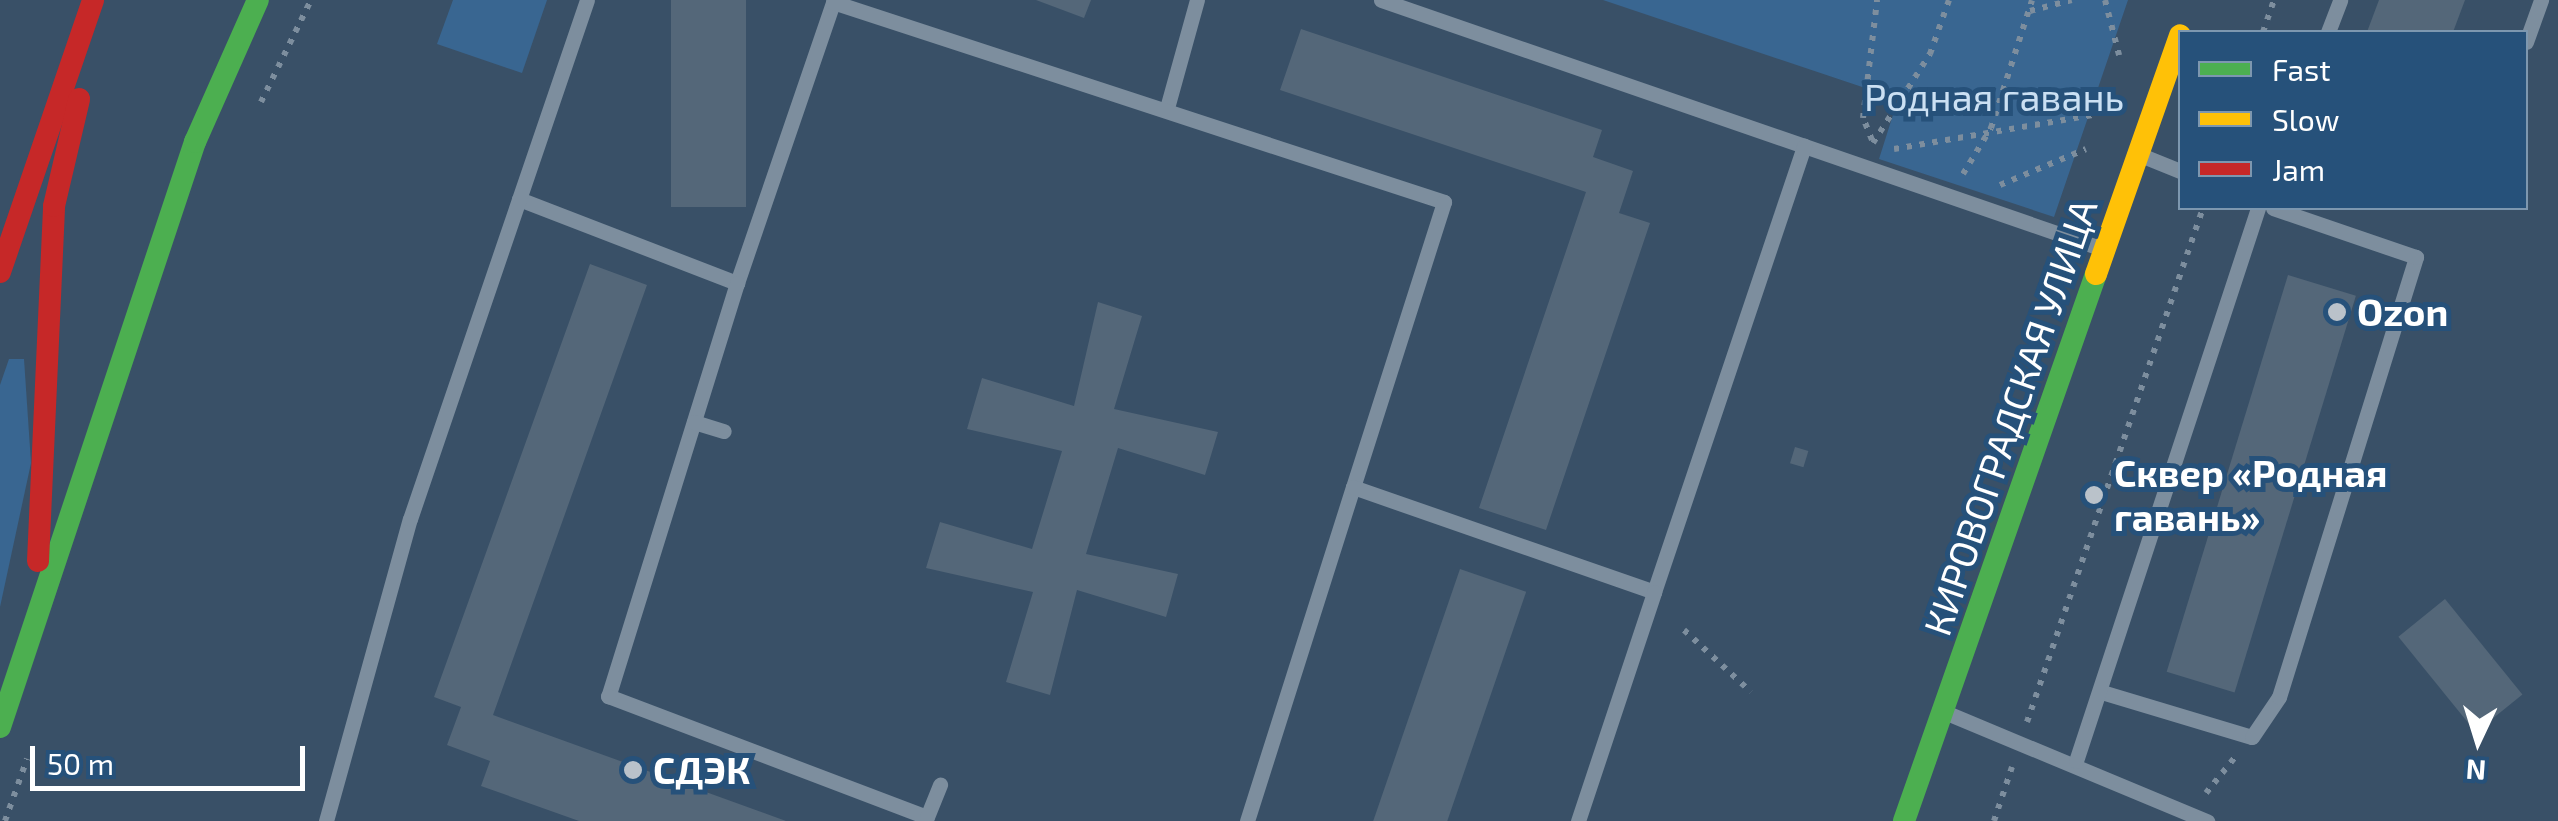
<!DOCTYPE html>
<meta charset="utf-8">
<style>
body{margin:0}
#map{position:relative;width:2558px;height:821px;overflow:hidden;background:#395067;font-family:"Exo 2",sans-serif}
div>[style]{position:absolute}
.green>*{inset:0;background:#396691}
.building>*{inset:0;background:#546779;transform-origin:0 0}
.path>*{height:6px;margin-top:-3px;transform-origin:0;background:repeating-linear-gradient(90deg,#7d8e9e 0 5px,transparent 0 13px)}
.lane>*{height:15px;margin:-7.5px;padding:0 7.5px;transform-origin:7.5px;border-radius:7.5px;background:#7d8e9e}
.fast>*{height:22px;margin:-11px;padding:0 11px;transform-origin:11px;border-radius:11px;background:#4caf50}
.slow>*{height:22px;margin:-11px;padding:0 11px;transform-origin:11px;border-radius:11px;background:#ffc107}
.jam>*{height:22px;margin:-11px;padding:0 11px;transform-origin:11px;border-radius:11px;background:#c62828}
.dots>*{width:28px;height:28px;translate:-50% -50%;box-sizing:border-box;border:5px solid #26517a;border-radius:50%}
span{translate:-50% -50%;white-space:nowrap;text-align:center;line-height:1.15;-webkit-text-stroke:10px #26517a;paint-order:stroke}
.park-label{font-size:38px;color:#cbe0f3}
.poi-label{font-size:38px;color:#fff;font-weight:700}
.left{translate:0 -50%;text-align:left}
.street-label{font-size:38px;color:#fff}
.legend{position:absolute;left:2178px;top:30px;width:350px;height:180px;box-sizing:border-box;background:#26517a;border:2px solid #7d97af;margin:0;padding:12px 18px;list-style:none;font-size:30px;color:#fff}
.legend li{display:flex;align-items:center;gap:20px;height:50px}
.legend b{width:50px;border:2px solid #7d97af}
.north{position:absolute;left:2428px;top:691px;width:100px;height:100px;-webkit-text-stroke:8px #26517a;paint-order:stroke;rotate:184deg;font-size:28px;font-weight:700;line-height:40px;text-align:center;color:#fff}
.north::after{content:'';display:block;margin:auto;width:35px;height:45px;background:#fff;clip-path:polygon(50% 0,100% 100%,50% 72%,0 100%)}
.scale{position:absolute;left:30px;top:746px;width:275px;height:45px;box-sizing:border-box;border:5px solid #fff;border-top:0;padding-left:12px;font-size:30px;line-height:35px;white-space:nowrap;color:#fff;-webkit-text-stroke:8px #26517a;paint-order:stroke}
</style>
<div id="map">
<div class="green">
<div style="clip-path:polygon(453px 0,547px 0,522px 73px,437px 44px)"></div>
<div style="clip-path:polygon(1603px 0,2128px 0,2054px 217px,1879px 159px,1898px 99px)"></div>
<div style="clip-path:polygon(9px 359px,24px 359px,31px 463px,0 607px,0 385px)"></div>
</div>
<div class="building">
<div style="left:671px;top:0;width:75px;height:207px"></div>
<div style="clip-path:polygon(1036px 0,1091px 0,1084px 18px)"></div>
<div style="clip-path:polygon(2379px 0,2465px 0,2453px 32px,2367px 32px)"></div>
<div style="clip-path:polygon(1301px 29px,1602px 130px,1593px 157px,1633px 171px,1619px 213px,1650px 223px,1546px 530px,1479px 508px,1586px 192px,1280px 90px)"></div>
<div style="clip-path:polygon(590px 264px,647px 285px,493px 715px,786px 821px,579px 821px,481px 786px,490px 761px,447px 745px,461px 707px,434px 697px)"></div>
<div style="left:2288px;top:275px;width:71px;height:415px;rotate:17deg"></div>
<div style="clip-path:polygon(1098px 302px,1142px 316px,1114px 409px,1218px 432px,1205px 475px,1118px 448px,1086px 554px,1178px 574px,1166px 617px,1077px 590px,1050px 695px,1006px 682px,1033px 592px,926px 568px,940px 522px,1032px 549px,1062px 451px,967px 429px,982px 378px,1074px 406px)"></div>
<div style="left:1795px;top:447px;width:14px;height:17px;rotate:17deg"></div>
<div style="left:1460px;top:569px;width:70px;height:267px;rotate:19deg"></div>
<div style="left:2445px;top:599px;width:123px;height:60px;rotate:51deg"></div>
</div>
<div class="path">
<div style="left:2105px;top:0;width:57px;rotate:75.7deg"></div>
<div style="left:2030px;top:11px;width:43px;rotate:-14.7deg"></div>
<div style="left:2263px;top:32px;width:34px;rotate:-71deg"></div>
<div style="left:261px;top:102px;width:114px;rotate:-63.9deg"></div>
<div style="left:1872px;top:140px;width:24px;rotate:-112deg"></div>
<div style="left:1863px;top:118px;width:119px;rotate:-83.2deg"></div>
<div style="left:1873px;top:143px;width:106px;rotate:-57.4deg"></div>
<div style="left:1930px;top:54px;width:57px;rotate:-70.6deg"></div>
<div style="left:1894px;top:149px;width:207px;rotate:-9.7deg"></div>
<div style="left:1963px;top:174px;width:54px;rotate:-58.7deg"></div>
<div style="left:1991px;top:128px;width:134px;rotate:-72.2deg"></div>
<div style="left:2000px;top:185px;width:93px;rotate:-22.7deg"></div>
<div style="left:1684px;top:630px;width:91px;rotate:42.8deg"></div>
<div style="left:2027px;top:722px;width:543px;rotate:-71.1deg"></div>
<div style="left:2206px;top:793px;width:48px;rotate:-51deg"></div>
<div style="left:5px;top:821px;width:66px;rotate:-70.5deg"></div>
<div style="left:1994px;top:821px;width:57px;rotate:-71.6deg"></div>
</div>
<div class="lane">
<div style="left:1381px;top:0;width:761px;rotate:19.03deg"></div>
<div style="left:2328px;top:32px;width:34px;rotate:-69deg"></div>
<div style="left:2526px;top:42px;width:45px;rotate:-70.3deg"></div>
<div style="left:1167px;top:108px;width:112px;rotate:-74.5deg"></div>
<div style="left:2143px;top:156px;width:40px;rotate:22deg"></div>
<div style="left:519px;top:199px;width:234px;rotate:21.1deg"></div>
<div style="left:737px;top:283px;width:297px;rotate:-71.1deg"></div>
<div style="left:833px;top:2px;width:643px;rotate:18.12deg"></div>
<div style="left:1444px;top:202px;width:299px;rotate:107.7deg"></div>
<div style="left:737px;top:283px;width:433px;rotate:107.3deg"></div>
<div style="left:608px;top:696px;width:341px;rotate:20.8deg"></div>
<div style="left:927px;top:817px;width:35px;rotate:-68deg"></div>
<div style="left:694px;top:422px;width:31px;rotate:17deg"></div>
<div style="left:2105px;top:693px;width:153px;rotate:16.7deg"></div>
<div style="left:2252px;top:737px;width:48px;rotate:-56deg"></div>
<div style="left:2279px;top:697px;width:461px;rotate:-72.7deg"></div>
<div style="left:2416px;top:257px;width:151px;rotate:-161.1deg"></div>
<div style="left:1947px;top:713px;width:282px;rotate:22.6deg"></div>
<div style="left:2076px;top:761px;width:582px;rotate:-71.78deg"></div>
<div style="left:326px;top:821px;width:313px;rotate:-74.5deg"></div>
<div style="left:410px;top:519px;width:548px;rotate:-71.17deg"></div>
<div style="left:1247px;top:821px;width:350px;rotate:-72.4deg"></div>
<div style="left:1353px;top:487px;width:319px;rotate:19.2deg"></div>
<div style="left:1654px;top:592px;width:471px;rotate:-71.4deg"></div>
<div style="left:1578px;top:821px;width:241px;rotate:-71.6deg"></div>
</div>
<div class="fast">
<div style="left:0;top:727px;width:617px;rotate:-71.57deg"></div>
<div style="left:195px;top:142px;width:155px;rotate:-66.1deg"></div>
<div style="left:1904px;top:821px;width:580px;rotate:-70.66deg"></div>
</div>
<div class="slow">
<div style="left:2096px;top:274px;width:253px;rotate:-70.6deg"></div>
</div>
<div class="jam">
<div style="left:0;top:272px;width:287px;rotate:-71.1deg"></div>
<div style="left:38px;top:561px;width:355px;rotate:-87.4deg"></div>
<div style="left:54px;top:206px;width:110px;rotate:-76.8deg"></div>
</div>
<div class="dots">
<div style="left:2337px;top:312px;background:#bac2ca"></div>
<div style="left:2094px;top:495px;background:#bac2ca"></div>
<div style="left:633px;top:770px;background:#bac2ca"></div>
</div>
<div class="park-label">
<span style="left:1994px;top:97px">Родная гавань</span>
</div>
<div class="poi-label">
<span class="left" style="left:2357px;top:312px">Ozon</span>
<span class="left" style="left:2114px;top:495px">Сквер «Родная<br>гавань»</span>
<span class="left" style="left:653px;top:770px">СДЭК</span>
</div>
<div class="street-label">
<span style="left:2010px;top:417px;rotate:-71deg">КИРОВОГРАДСКАЯ УЛИЦА</span>
</div>
<ul class="legend">
<li><b style="height:12px;background:#4caf50"></b>Fast</li>
<li><b style="height:12px;background:#ffc107"></b>Slow</li>
<li><b style="height:12px;background:#c62828"></b>Jam</li>
</ul>
<div class="north">N</div>
<div class="scale">50 m</div>
</div>
